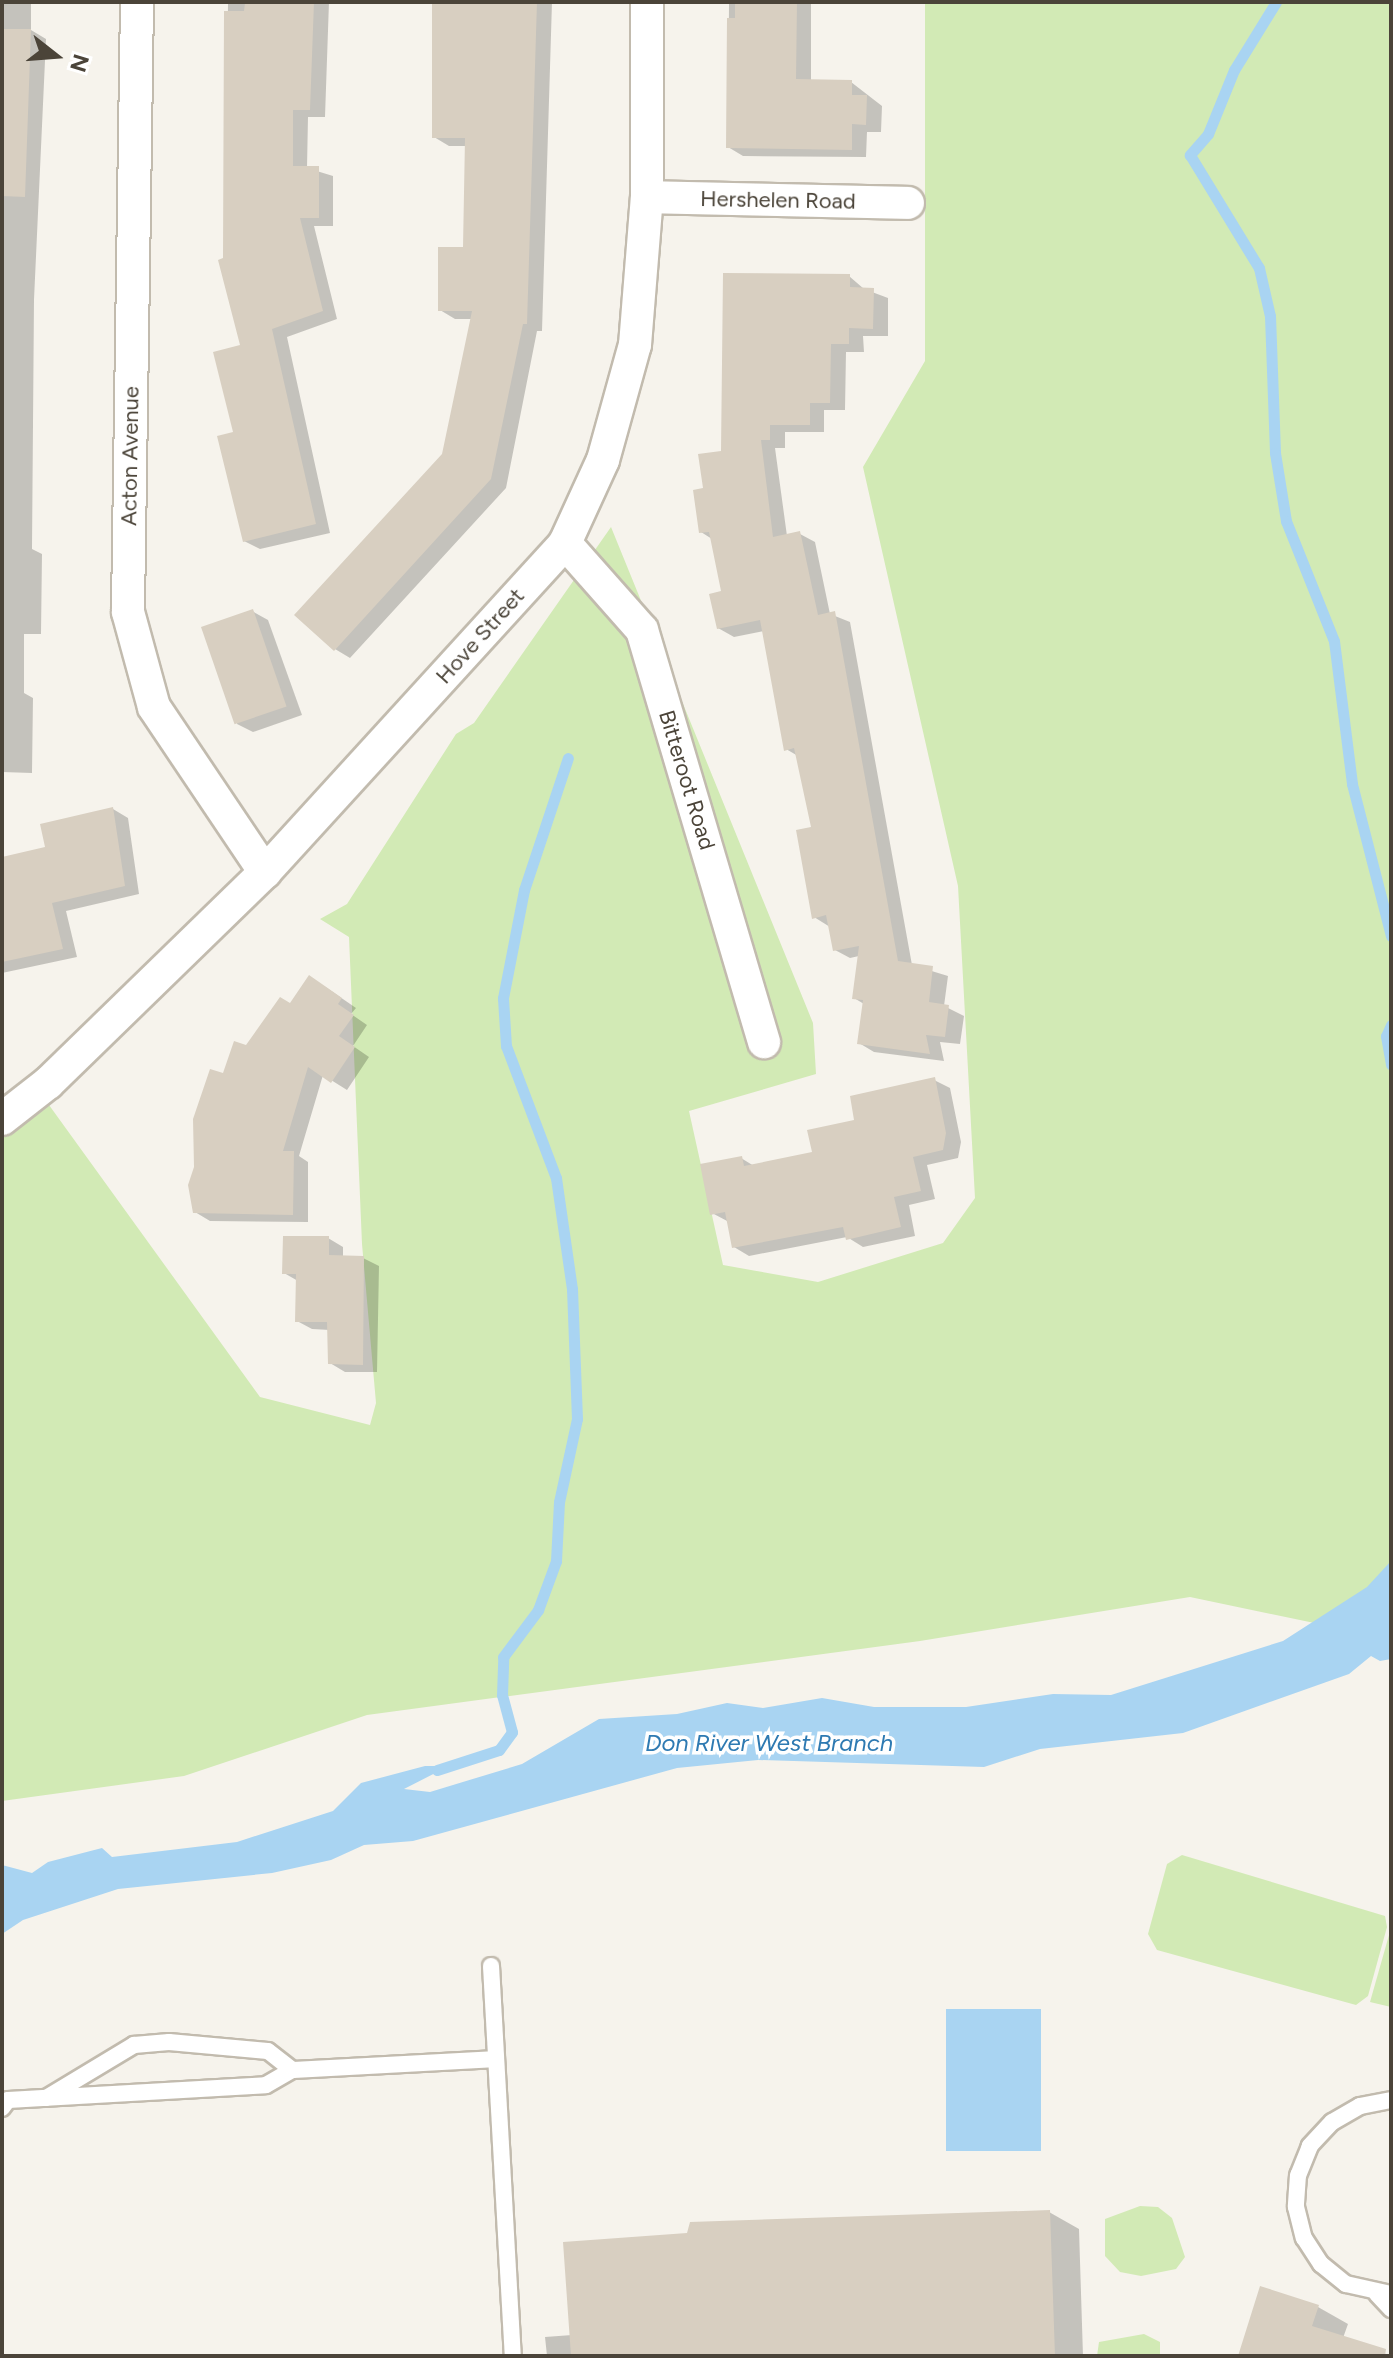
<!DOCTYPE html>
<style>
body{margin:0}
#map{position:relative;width:1393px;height:2358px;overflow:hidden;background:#f6f3ec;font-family:Figtree,sans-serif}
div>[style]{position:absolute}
.green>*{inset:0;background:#d2eab5}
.water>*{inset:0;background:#a9d4f2;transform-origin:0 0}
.shadow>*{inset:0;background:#0003}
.stream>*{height:11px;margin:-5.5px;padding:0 5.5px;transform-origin:5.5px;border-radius:5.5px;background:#a9d4f2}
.building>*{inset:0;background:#d8cfc1;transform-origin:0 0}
.roads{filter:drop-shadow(2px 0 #c2bbae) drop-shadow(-2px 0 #c2bbae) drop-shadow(0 2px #c2bbae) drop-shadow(0 -2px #c2bbae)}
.service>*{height:16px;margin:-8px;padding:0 8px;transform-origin:8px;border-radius:8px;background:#fff}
.minor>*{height:32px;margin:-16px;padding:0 16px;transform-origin:16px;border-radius:16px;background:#fff}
span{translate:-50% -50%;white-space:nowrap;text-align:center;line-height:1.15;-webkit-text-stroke:7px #fff;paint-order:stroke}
.street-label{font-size:22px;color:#4b4439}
.water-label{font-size:24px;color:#2e7ab2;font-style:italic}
.frame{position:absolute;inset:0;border:4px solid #4b4439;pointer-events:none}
.north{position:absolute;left:16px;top:16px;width:80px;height:80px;-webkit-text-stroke:6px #fff;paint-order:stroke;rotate:107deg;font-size:22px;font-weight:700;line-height:32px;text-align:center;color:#4b4439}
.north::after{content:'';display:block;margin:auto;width:28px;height:36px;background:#4b4439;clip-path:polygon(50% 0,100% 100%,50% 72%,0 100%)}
</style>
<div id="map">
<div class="green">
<div style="clip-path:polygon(925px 2px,1391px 2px,1391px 1639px,1190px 1597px,920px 1641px,367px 1715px,184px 1776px,2px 1801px,2px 1134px,49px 1105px,260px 1397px,370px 1425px,376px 1403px,362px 1244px,349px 937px,320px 919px,347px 904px,456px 734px,474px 723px,611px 527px,813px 1023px,816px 1074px,689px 1111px,723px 1265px,818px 1282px,943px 1243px,975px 1198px,958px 886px,863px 467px,925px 361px)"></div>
<div style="clip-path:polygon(1182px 1855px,1385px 1916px,1387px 1927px,1368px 1996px,1356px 2005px,1157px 1950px,1148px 1934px,1167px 1864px)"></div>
<div style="clip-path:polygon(1391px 1928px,1391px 2007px,1370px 2002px)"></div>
<div style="clip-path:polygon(1140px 2206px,1158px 2207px,1172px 2218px,1185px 2257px,1176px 2269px,1141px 2276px,1120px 2272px,1105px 2256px,1105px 2219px)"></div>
<div style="clip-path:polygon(1144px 2334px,1160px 2342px,1160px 2356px,1097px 2356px,1099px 2342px)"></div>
</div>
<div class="water">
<div style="clip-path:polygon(1391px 1561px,1391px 1659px,1380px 1661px,1371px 1656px,1349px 1674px,1183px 1733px,1040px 1749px,984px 1767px,758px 1760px,677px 1768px,413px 1841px,364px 1845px,331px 1860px,272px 1873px,118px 1889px,23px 1920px,2px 1934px,2px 1865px,32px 1873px,48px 1862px,102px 1848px,112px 1857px,237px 1842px,333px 1811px,361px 1783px,425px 1766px,449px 1766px,404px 1789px,430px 1792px,522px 1764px,599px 1719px,677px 1714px,727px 1703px,763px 1708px,822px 1698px,874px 1707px,966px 1707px,1053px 1694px,1111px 1695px,1283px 1641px,1367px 1587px)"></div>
<div style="left:946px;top:2009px;width:95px;height:142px"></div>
</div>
<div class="shadow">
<div style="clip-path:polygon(2px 2px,31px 2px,31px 30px,46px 39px,34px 300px,32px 549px,42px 554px,41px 634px,24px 634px,24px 693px,33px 698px,32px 773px,2px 772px)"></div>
<div style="clip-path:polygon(228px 2px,329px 2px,325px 117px,308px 117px,307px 168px,333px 176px,333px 226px,314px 226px,337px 319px,287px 337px,330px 533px,260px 549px,244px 541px,235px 434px,242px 347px,225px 260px)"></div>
<div style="clip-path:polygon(432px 2px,552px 2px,542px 331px,537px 331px,506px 488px,350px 658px,335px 649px,444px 454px,472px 319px,455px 319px,440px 310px,465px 249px,467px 146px,449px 146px,434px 137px)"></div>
<div style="clip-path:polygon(729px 2px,811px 2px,811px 81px,851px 82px,882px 106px,881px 132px,867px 132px,866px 157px,743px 156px,728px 147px)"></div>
<div style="clip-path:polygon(849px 276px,864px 289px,888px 298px,888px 336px,863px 336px,864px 352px,846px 352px,845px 410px,824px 410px,824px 432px,785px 432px,785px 448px,775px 448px,787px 536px,800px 534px,815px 542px,830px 614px,850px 622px,912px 965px,948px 976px,944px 1006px,964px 1016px,960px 1044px,940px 1042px,944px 1061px,874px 1052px,859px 1043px,864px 1004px,854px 998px,859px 956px,850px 958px,835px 950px,830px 927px,814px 917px,813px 829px,798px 756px,786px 749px,764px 631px,734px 637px,718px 628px,724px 593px,712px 539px,701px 532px,705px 490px,723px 453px)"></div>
<div style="clip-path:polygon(252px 611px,268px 620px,302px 715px,253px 732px,237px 724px)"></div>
<div style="clip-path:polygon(113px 809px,128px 818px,139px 894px,66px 911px,77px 957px,2px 973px,2px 859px,48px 849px)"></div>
<div style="clip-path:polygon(324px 986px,356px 1008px,351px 1014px,367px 1025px,353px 1046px,369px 1057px,347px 1090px,323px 1075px,299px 1156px,308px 1162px,308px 1222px,210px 1221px,195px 1212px,224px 1076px,291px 1005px)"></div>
<div style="clip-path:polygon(934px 1080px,950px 1088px,961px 1142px,958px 1158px,927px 1165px,935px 1199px,909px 1205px,915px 1236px,863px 1247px,847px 1237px,749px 1256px,734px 1247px,729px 1222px,712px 1213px,741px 1158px,754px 1166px,814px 1153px,857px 1121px)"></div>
<div style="clip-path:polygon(328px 1238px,343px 1247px,343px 1257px,363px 1258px,379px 1266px,377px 1372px,345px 1372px,330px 1363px,330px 1330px,312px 1329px,297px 1321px,298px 1281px,284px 1273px)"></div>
<div style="clip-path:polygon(1049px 2212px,1079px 2229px,1083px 2356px,547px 2356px,545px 2337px,572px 2335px)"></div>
<div style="clip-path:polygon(1318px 2307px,1348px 2324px,1343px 2338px,1391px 2356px,1240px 2356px)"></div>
</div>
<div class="stream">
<div style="left:1276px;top:2px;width:80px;rotate:121.7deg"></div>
<div style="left:1234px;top:70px;width:69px;rotate:112.1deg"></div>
<div style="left:1208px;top:134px;width:28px;rotate:131deg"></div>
<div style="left:1190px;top:155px;width:132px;rotate:58.6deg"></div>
<div style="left:1259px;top:268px;width:49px;rotate:77.1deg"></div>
<div style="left:1270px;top:316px;width:137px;rotate:87.9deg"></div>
<div style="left:1275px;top:453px;width:69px;rotate:80.8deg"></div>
<div style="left:1286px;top:521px;width:129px;rotate:68.2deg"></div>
<div style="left:1334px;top:641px;width:144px;rotate:82.8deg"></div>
<div style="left:1352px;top:784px;width:157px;rotate:75.6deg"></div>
<div style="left:1391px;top:1025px;width:12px;rotate:114deg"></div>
<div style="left:1386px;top:1036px;width:29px;rotate:80deg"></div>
<div style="left:437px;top:1770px;width:65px;rotate:-17.9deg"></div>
<div style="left:499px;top:1750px;width:22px;rotate:-54deg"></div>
<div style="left:512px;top:1732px;width:38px;rotate:-105deg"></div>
<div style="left:502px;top:1695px;width:38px;rotate:-88deg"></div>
<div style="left:503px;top:1657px;width:59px;rotate:-53.3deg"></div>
<div style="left:538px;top:1610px;width:52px;rotate:-69.8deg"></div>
<div style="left:556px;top:1561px;width:59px;rotate:-87.1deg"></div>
<div style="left:559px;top:1502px;width:85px;rotate:-77.8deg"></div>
<div style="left:577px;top:1419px;width:130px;rotate:-92.2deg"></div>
<div style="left:572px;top:1289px;width:112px;rotate:-98.2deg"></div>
<div style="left:556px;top:1178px;width:141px;rotate:-110.7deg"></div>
<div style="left:506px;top:1046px;width:48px;rotate:-93.6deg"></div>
<div style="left:503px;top:998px;width:110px;rotate:-79deg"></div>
<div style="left:524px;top:890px;width:139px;rotate:-71.6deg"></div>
</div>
<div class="building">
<div style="clip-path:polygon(261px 2px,314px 2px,310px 110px,293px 110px,293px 166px,319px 166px,319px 218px,300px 218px,323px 311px,272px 329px,316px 524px,243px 542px,217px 436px,233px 432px,213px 352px,240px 345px,218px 260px,223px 258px,224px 11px,244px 11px,245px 3px)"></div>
<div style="clip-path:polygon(432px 2px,537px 2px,527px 324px,523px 324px,491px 479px,334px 651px,294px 615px,442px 454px,472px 311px,438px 311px,438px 247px,463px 247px,465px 138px,432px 138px)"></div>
<div style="clip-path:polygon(735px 2px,797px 2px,796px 79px,852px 80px,852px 95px,867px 95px,866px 125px,852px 124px,852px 150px,726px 148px,727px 18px,735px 18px)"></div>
<div style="clip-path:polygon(2px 29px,31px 29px,25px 197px,2px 196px)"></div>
<div style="clip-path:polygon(723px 273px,850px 274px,850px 287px,874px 288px,873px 329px,849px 328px,849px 344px,831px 344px,830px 403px,810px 403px,810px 425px,770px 425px,770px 440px,761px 440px,773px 537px,800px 531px,818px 615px,835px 611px,898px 961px,933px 966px,929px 1002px,949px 1005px,945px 1037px,926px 1035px,930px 1054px,857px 1044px,863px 1000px,852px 999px,859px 946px,833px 951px,826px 915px,812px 919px,796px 830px,811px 827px,794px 748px,784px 751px,760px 620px,717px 629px,709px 594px,721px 591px,709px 532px,699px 533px,693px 490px,703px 488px,698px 454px,721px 451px)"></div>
<div style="left:253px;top:609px;width:103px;height:55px;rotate:71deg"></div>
<div style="clip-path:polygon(113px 807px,125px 886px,52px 903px,63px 949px,2px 962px,2px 857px,45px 847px,40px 824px)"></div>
<div style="clip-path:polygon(309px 975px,342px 998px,338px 1004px,354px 1015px,339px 1036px,355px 1047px,331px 1083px,308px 1067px,283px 1151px,294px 1151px,293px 1215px,193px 1213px,188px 1185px,194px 1167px,193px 1119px,210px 1069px,223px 1073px,234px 1041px,246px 1045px,280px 997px,290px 1003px)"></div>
<div style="clip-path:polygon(935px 1077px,946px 1133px,943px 1150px,913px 1157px,921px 1191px,894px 1197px,901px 1227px,846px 1240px,843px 1227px,732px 1248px,725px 1212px,710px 1215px,700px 1164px,742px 1156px,744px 1166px,812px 1152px,807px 1130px,854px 1120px,850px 1096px)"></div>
<div style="clip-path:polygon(283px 1236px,329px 1236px,329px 1255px,364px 1256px,363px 1365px,328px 1364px,327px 1322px,295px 1322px,296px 1274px,282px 1274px)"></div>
<div style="clip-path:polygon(1050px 2210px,1055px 2356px,571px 2356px,563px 2242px,687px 2233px,690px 2222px)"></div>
<div style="clip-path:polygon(1260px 2286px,1319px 2305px,1312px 2326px,1386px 2349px,1385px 2356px,1238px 2356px)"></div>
</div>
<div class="roads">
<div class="service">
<div style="left:491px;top:1966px;width:391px;rotate:86.8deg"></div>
<div style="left:46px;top:2098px;width:103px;rotate:-31.1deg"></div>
<div style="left:134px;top:2045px;width:35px;rotate:-5deg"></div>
<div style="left:169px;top:2042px;width:99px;rotate:5.2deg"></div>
<div style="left:268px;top:2051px;width:31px;rotate:38deg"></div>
<div style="left:1391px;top:2100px;width:32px;rotate:169deg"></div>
<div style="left:1360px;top:2106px;width:32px;rotate:150deg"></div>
<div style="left:1332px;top:2122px;width:33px;rotate:133deg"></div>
<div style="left:1310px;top:2146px;width:31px;rotate:112deg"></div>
<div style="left:1298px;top:2175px;width:32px;rotate:94deg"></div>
<div style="left:1296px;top:2207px;width:32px;rotate:76deg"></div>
<div style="left:1304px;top:2238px;width:31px;rotate:57deg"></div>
<div style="left:1321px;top:2264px;width:32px;rotate:39deg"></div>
<div style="left:1346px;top:2284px;width:46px;rotate:12.5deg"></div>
<div style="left:2px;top:2108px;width:10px;rotate:-53deg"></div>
<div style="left:8px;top:2100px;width:258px;rotate:-3.3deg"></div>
<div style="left:266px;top:2085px;width:30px;rotate:-30deg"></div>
<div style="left:292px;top:2070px;width:202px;rotate:-3.1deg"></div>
<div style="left:1377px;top:2294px;width:21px;rotate:47deg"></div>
</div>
<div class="minor">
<div style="left:137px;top:2px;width:610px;rotate:90.85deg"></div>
<div style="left:128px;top:612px;width:98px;rotate:74.7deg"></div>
<div style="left:154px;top:707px;width:199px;rotate:56.1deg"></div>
<div style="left:647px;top:197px;width:261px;rotate:1.3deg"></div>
<div style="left:565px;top:543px;width:116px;rotate:48.5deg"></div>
<div style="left:642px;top:630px;width:430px;rotate:73.5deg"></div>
<div style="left:2px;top:1119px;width:58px;rotate:-38deg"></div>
<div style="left:48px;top:1083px;width:303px;rotate:-44.2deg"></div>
<div style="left:265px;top:872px;width:445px;rotate:-47.6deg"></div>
<div style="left:565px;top:543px;width:91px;rotate:-65.4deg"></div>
<div style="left:603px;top:460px;width:119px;rotate:-74.5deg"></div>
<div style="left:635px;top:345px;width:148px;rotate:-85.4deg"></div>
<div style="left:647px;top:197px;width:195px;rotate:-90deg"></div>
</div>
</div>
<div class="street-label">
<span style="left:778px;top:200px;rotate:1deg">Hershelen Road</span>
<span style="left:130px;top:456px;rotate:-89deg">Acton Avenue</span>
<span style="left:480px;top:636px;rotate:-48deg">Hove Street</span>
<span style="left:687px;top:780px;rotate:73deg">Bitteroot Road</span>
</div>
<div class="water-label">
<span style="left:769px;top:1743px">Don River West Branch</span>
</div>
<div class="frame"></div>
<div class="north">N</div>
</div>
